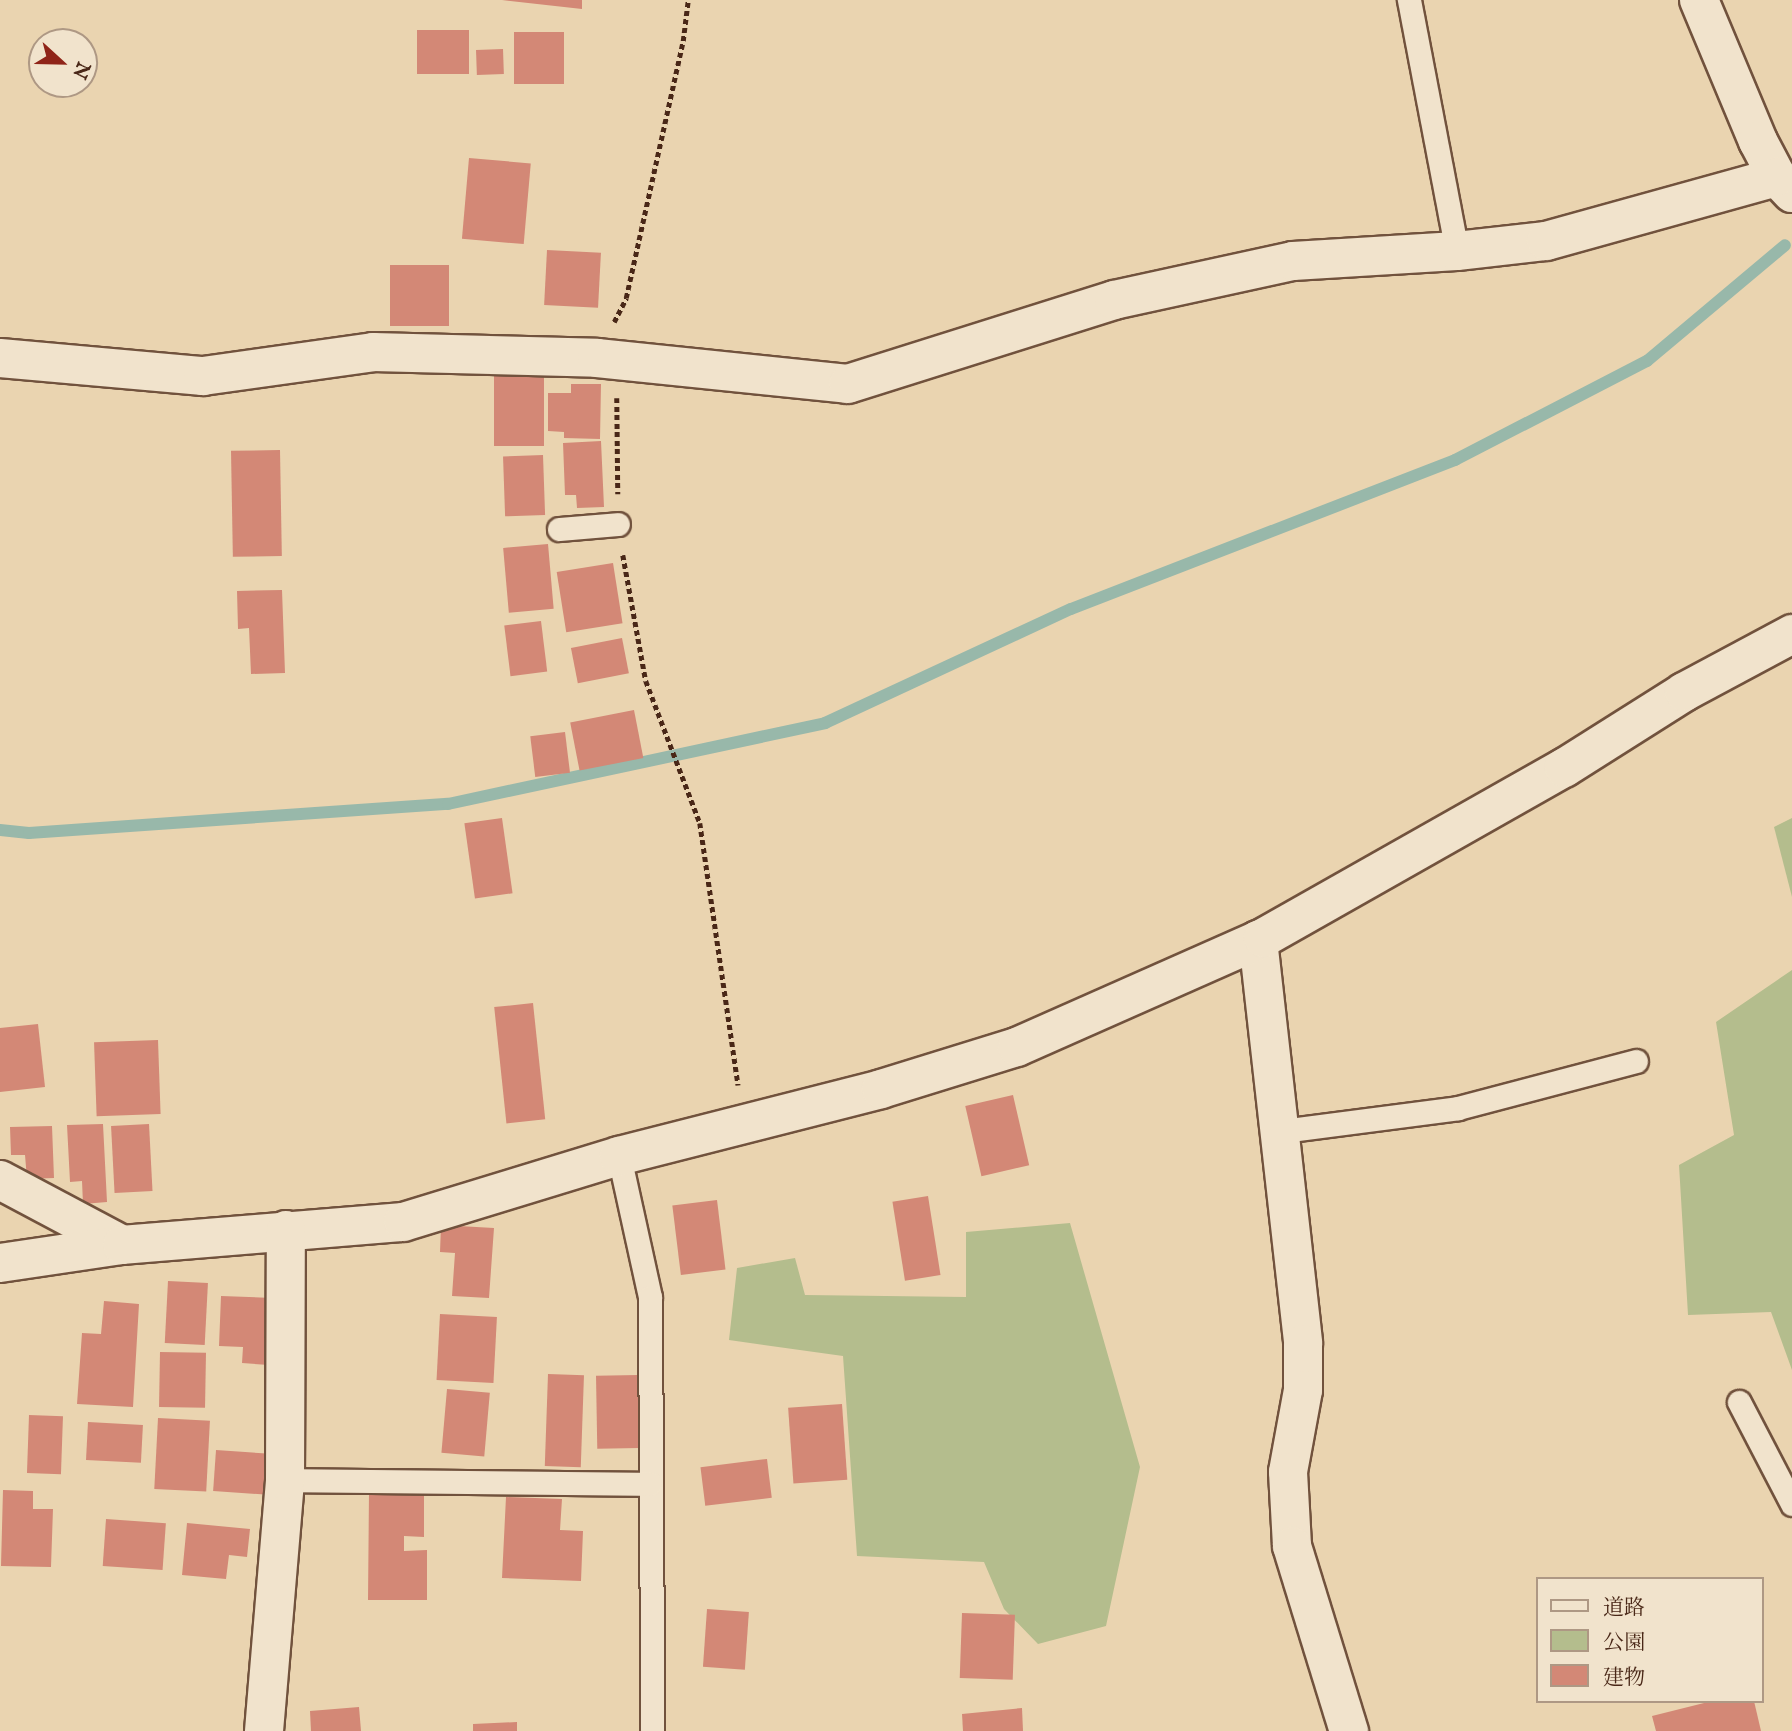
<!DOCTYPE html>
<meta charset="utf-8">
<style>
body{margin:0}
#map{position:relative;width:1792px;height:1731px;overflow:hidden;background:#ead4b0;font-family:"IM FELL English","Noto Serif JP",serif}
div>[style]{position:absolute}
.green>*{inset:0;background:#b4bd8d}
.stream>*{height:12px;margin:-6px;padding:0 6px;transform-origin:6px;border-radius:6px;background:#98b8aa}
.building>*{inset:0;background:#d38876;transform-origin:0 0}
.path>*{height:4.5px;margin-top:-2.25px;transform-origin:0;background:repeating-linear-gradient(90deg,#492717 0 5px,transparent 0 8.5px)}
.roads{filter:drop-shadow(2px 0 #71523d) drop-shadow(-2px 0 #71523d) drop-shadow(0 2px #71523d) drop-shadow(0 -2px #71523d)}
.service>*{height:23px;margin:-11.5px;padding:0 11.5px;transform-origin:11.5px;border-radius:11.5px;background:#f1e3cc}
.minor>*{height:38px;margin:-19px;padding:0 19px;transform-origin:19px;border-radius:19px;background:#f1e3cc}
span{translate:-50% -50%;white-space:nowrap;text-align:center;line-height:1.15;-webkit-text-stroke:5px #f1e3cc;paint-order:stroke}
.legend{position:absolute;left:1536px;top:1577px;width:228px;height:126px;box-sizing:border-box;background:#f1e3cc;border:2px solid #ae9884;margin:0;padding:9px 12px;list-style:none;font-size:21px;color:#492717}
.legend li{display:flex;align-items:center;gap:14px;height:35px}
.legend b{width:35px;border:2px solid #ae9884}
.north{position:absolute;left:28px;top:28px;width:70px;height:70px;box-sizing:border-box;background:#f1e3cc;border:2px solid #ae9884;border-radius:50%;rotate:112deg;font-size:19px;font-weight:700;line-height:28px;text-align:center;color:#492717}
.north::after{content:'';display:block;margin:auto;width:24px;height:32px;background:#8f2418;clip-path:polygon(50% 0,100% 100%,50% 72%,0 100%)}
</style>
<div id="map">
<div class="green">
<div style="clip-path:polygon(1792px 818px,1792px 897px,1774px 827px)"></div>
<div style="clip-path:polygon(1792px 970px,1792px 1370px,1771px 1312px,1688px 1315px,1679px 1165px,1734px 1135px,1716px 1022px)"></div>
<div style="clip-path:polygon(1070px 1223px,1140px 1467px,1106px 1626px,1038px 1644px,1004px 1609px,984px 1562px,857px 1556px,843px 1356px,729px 1340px,737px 1268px,795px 1258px,805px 1295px,966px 1297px,966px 1232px)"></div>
</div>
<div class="stream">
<div style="left:0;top:830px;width:29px;rotate:6deg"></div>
<div style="left:29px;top:833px;width:420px;rotate:-4deg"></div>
<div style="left:448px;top:804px;width:386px;rotate:-12.1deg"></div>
<div style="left:825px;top:723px;width:271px;rotate:-24.9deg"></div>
<div style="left:1071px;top:609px;width:412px;rotate:-21.2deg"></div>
<div style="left:1455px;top:460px;width:216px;rotate:-27.3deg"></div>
<div style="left:1647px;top:361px;width:180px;rotate:-40deg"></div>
</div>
<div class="building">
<div style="clip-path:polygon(502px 0,582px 0,582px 9px)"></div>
<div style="left:417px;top:30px;width:52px;height:44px"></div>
<div style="left:564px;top:32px;width:52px;height:50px;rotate:90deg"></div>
<div style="left:503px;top:49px;width:25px;height:27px;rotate:88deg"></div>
<div style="left:469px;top:158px;width:62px;height:81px;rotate:5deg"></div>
<div style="left:547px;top:250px;width:54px;height:55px;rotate:3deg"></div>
<div style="left:449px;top:265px;width:61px;height:59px;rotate:90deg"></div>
<div style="left:494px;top:372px;width:50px;height:74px"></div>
<div style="clip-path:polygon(571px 384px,601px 384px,600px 439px,564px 438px,564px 432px,548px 431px,548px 393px,571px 393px)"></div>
<div style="clip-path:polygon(601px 441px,604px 507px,577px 508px,576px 495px,565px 495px,563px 443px)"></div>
<div style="left:280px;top:450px;width:106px;height:49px;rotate:89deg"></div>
<div style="left:543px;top:455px;width:60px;height:40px;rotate:88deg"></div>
<div style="left:548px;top:544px;width:65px;height:45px;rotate:85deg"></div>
<div style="left:613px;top:563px;width:61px;height:57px;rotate:81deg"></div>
<div style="clip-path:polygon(282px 590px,285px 673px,251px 674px,249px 628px,238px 629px,237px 591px)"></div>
<div style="left:541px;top:621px;width:51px;height:37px;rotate:83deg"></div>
<div style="left:622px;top:638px;width:36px;height:52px;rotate:79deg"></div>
<div style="left:634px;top:710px;width:49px;height:65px;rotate:79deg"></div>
<div style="left:565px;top:732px;width:41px;height:35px;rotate:83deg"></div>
<div style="left:502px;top:818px;width:76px;height:38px;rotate:82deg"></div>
<div style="left:533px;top:1003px;width:117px;height:39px;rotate:84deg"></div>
<div style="clip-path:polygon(38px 1024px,45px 1087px,0 1092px,0 1028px)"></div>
<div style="left:158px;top:1040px;width:74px;height:64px;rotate:88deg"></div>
<div style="left:1013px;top:1095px;width:72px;height:49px;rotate:77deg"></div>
<div style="clip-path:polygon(103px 1124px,107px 1202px,83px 1204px,82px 1181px,70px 1182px,67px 1125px)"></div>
<div style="left:149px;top:1124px;width:67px;height:38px;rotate:87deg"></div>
<div style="clip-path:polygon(52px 1126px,54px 1178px,27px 1179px,25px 1155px,11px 1155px,10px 1127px)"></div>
<div style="left:928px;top:1196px;width:80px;height:36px;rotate:81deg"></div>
<div style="left:717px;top:1200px;width:70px;height:45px;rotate:83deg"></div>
<div style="clip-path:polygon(441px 1225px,494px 1228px,489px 1298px,452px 1296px,455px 1253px,440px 1252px)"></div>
<div style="left:168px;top:1281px;width:40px;height:62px;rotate:3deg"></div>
<div style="clip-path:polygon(221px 1296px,272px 1298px,269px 1365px,242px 1363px,243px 1347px,219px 1346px)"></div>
<div style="clip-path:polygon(104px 1301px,139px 1304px,133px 1407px,77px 1404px,82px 1333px,101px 1334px)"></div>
<div style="left:440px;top:1314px;width:57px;height:66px;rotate:3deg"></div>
<div style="left:160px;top:1352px;width:46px;height:55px;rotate:1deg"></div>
<div style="left:548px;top:1374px;width:36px;height:92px;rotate:2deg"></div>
<div style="left:638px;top:1375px;width:73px;height:42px;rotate:89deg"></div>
<div style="left:447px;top:1389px;width:43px;height:64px;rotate:5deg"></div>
<div style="left:842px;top:1404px;width:76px;height:54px;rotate:86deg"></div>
<div style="left:29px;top:1415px;width:34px;height:58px;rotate:2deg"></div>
<div style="left:158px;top:1418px;width:52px;height:71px;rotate:3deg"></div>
<div style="left:88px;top:1422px;width:55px;height:38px;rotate:3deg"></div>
<div style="left:216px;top:1450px;width:55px;height:41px;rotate:4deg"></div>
<div style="left:767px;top:1459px;width:39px;height:67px;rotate:83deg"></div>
<div style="clip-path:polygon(3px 1490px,33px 1491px,33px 1509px,53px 1509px,51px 1567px,1px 1566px)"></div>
<div style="clip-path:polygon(369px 1492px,424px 1492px,424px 1537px,404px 1536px,404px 1551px,427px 1550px,427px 1600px,368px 1600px)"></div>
<div style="clip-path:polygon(506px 1497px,562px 1499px,560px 1530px,583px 1531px,581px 1581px,502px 1578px)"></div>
<div style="left:106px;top:1519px;width:60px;height:47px;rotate:4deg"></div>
<div style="clip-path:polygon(187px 1523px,250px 1529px,247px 1557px,229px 1555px,226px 1579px,182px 1575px)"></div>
<div style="left:707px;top:1609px;width:42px;height:58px;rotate:4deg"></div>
<div style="left:962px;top:1613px;width:53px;height:65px;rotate:2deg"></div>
<div style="clip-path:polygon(1712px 1701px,1754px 1701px,1761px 1731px,1656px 1731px,1652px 1716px)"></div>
<div style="clip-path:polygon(359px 1707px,361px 1731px,311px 1731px,310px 1711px)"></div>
<div style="clip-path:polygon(1022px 1708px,1023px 1731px,963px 1731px,962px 1714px)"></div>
<div style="clip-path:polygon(517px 1722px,517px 1731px,473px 1731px,473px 1724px)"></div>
</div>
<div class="path">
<div style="left:614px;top:322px;width:27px;rotate:-63deg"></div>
<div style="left:626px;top:298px;width:263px;rotate:-77.5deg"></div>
<div style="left:683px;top:41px;width:41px;rotate:-83deg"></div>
<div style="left:617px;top:398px;width:96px;rotate:89.4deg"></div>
<div style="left:623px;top:555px;width:128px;rotate:79.7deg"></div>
<div style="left:646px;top:681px;width:152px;rotate:69.2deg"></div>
<div style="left:700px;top:823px;width:265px;rotate:81.7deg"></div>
</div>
<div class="roads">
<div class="service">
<div style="left:1409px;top:0;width:256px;rotate:79.2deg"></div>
<div style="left:559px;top:529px;width:59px;rotate:-4.8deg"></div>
<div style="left:1282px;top:1131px;width:177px;rotate:-7.4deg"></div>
<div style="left:1458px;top:1108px;width:184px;rotate:-14.8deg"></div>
<div style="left:619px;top:1156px;width:144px;rotate:77.6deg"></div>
<div style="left:650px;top:1297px;width:434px;rotate:89.7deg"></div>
<div style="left:1739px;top:1402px;width:115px;rotate:62.5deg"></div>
<div style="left:285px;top:1480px;width:365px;rotate:0.6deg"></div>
</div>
<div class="minor">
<div style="left:1699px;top:0;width:153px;rotate:67.3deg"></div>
<div style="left:1758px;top:141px;width:41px;rotate:62.2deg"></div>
<div style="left:1777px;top:177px;width:22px;rotate:47deg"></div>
<div style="left:0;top:358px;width:204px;rotate:5.1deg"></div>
<div style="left:203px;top:376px;width:172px;rotate:-8deg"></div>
<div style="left:373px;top:352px;width:224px;rotate:1.5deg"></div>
<div style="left:597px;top:358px;width:252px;rotate:5.9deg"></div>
<div style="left:848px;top:384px;width:279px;rotate:-17.5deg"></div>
<div style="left:1114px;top:300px;width:183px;rotate:-12.3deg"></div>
<div style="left:1293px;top:261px;width:164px;rotate:-3.5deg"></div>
<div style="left:1457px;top:251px;width:90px;rotate:-6.4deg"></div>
<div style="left:1546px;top:241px;width:240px;rotate:-15.5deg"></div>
<div style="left:1258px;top:940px;width:406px;rotate:83.6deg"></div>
<div style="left:1303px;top:1344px;width:46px;rotate:90deg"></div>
<div style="left:1303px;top:1390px;width:83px;rotate:100.4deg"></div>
<div style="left:1288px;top:1472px;width:74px;rotate:86.9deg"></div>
<div style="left:1292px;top:1546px;width:194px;rotate:72.9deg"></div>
<div style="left:0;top:1180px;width:138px;rotate:28deg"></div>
<div style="left:0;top:1263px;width:123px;rotate:-8.4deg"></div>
<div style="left:122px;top:1245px;width:282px;rotate:-4.7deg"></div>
<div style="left:403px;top:1222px;width:226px;rotate:-17deg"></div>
<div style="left:619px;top:1156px;width:270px;rotate:-14.3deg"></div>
<div style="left:881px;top:1089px;width:142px;rotate:-17.2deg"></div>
<div style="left:1017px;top:1047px;width:269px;rotate:-23.9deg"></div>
<div style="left:1263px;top:938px;width:346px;rotate:-29.5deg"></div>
<div style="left:1564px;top:768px;width:142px;rotate:-32.3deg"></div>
<div style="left:1684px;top:692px;width:123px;rotate:-28.2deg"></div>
<div style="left:264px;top:1731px;width:252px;rotate:-85.2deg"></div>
<div style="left:285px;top:1480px;width:250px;rotate:-89.8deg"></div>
</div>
</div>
<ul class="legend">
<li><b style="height:9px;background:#f1e3cc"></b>道路</li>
<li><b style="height:19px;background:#b4bd8d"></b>公園</li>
<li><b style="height:19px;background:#d38876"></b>建物</li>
</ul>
<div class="north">N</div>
</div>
